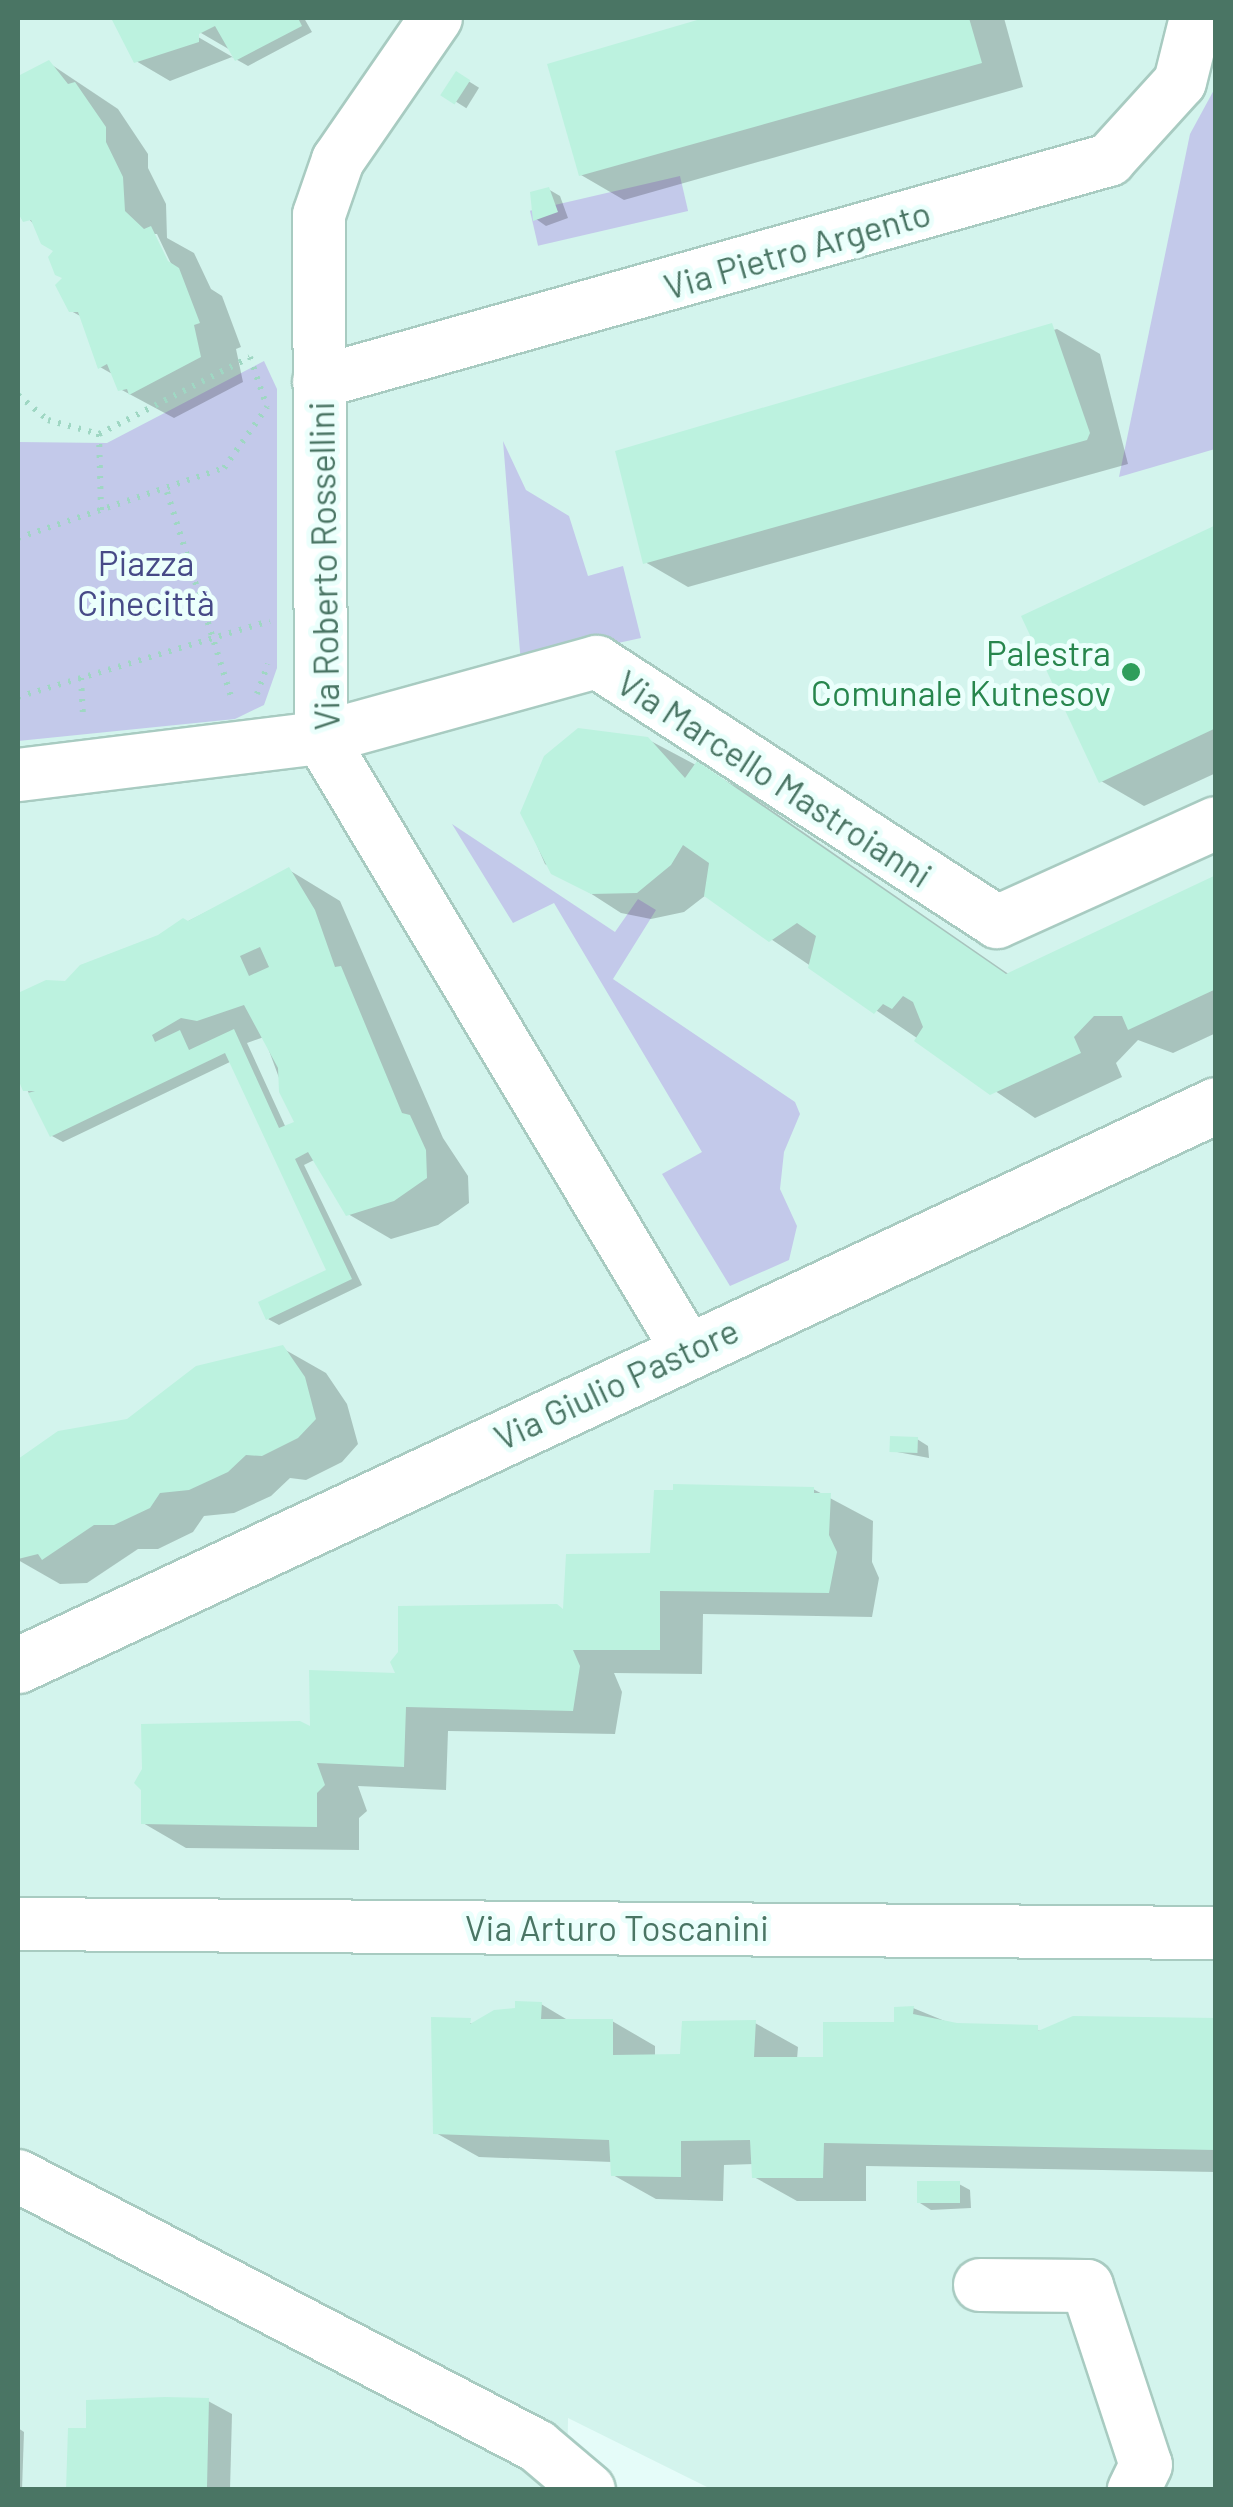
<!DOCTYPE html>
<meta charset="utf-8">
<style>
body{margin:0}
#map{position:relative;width:1233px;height:2507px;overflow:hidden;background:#e5fcf9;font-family:Barlow,sans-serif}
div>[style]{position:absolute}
.residential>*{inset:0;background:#d3f4ed}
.green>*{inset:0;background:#c3c9ea;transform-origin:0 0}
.shadow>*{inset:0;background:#0003;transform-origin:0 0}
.building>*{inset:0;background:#bcf2df;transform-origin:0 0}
.path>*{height:6px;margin-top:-3px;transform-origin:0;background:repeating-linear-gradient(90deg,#9fd7c3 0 2.5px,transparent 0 10.5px)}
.roads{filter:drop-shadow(2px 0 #a8cbc1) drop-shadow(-2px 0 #a8cbc1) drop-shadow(0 2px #a8cbc1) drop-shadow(0 -2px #a8cbc1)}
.minor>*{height:52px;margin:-26px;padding:0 26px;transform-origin:26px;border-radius:26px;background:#fff}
.tertiary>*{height:55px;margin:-27.5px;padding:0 27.5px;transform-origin:27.5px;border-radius:27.5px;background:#fff}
.dots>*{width:28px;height:28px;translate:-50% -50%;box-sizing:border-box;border:5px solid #ebfffc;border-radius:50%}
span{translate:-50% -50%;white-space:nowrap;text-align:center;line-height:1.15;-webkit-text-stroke:10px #ebfffc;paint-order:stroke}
.street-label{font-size:35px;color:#4a7564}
.park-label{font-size:35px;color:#474a87}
.leisure-label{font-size:35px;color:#27864d}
.right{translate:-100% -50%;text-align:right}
.frame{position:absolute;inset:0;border:20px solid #4a7564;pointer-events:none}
</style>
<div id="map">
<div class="residential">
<div style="clip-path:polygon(18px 18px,1215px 18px,1215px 2489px,711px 2489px,568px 2418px,567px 2489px,18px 2489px)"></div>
</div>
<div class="green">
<div style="clip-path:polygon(1215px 88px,1215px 449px,1119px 477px,1190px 134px)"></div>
<div style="left:680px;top:176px;width:36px;height:154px;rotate:77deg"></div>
<div style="clip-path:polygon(264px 361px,277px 389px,277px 668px,264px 705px,235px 719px,18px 741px,18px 442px,107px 443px)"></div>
<div style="clip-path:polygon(503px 441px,526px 490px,569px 516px,588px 576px,623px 566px,641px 638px,521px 664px)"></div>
<div style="clip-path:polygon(452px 824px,615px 932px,638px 899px,656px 910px,613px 979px,795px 1102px,800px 1114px,784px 1152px,780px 1189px,797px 1226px,789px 1260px,730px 1286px,662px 1174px,702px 1152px,554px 903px,513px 923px)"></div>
</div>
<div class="shadow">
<div style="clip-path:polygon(evenodd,113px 18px,304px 18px,312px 32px,248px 66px,232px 57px,170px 81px,136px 61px,113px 18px,189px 26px,232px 51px,236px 59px,186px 30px,189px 26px)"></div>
<div style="clip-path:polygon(713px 18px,1004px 18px,1023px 87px,624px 200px,581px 175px,550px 66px)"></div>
<div style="clip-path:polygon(evenodd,49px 63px,118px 109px,148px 154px,148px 168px,166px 204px,167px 238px,194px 253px,211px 289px,222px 296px,241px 347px,236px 349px,243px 382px,174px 418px,120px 389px,114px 375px,100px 367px,82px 317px,71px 311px,57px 250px,18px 207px,18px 79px,49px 63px,152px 234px,157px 234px,175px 272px,171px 274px,152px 234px)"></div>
<div style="left:457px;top:74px;width:26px;height:24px;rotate:32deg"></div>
<div style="clip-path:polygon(548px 189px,560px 196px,568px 218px,546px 226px,536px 219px)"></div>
<div style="clip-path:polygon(1057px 329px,1100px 354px,1128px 464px,688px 587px,645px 562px,618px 452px)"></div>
<div style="clip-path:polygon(1216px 528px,1216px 773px,1144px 806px,1101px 781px)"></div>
<div style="clip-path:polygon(647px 739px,741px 789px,1010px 975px,1216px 878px,1216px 1033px,1173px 1053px,1138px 1040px,1116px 1063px,1122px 1077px,1035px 1118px,706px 895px,684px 912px,651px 919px,621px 913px,545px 864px,523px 813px,546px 758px)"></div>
<div style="clip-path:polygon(evenodd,289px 870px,340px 901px,443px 1138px,468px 1176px,469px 1203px,438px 1225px,391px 1239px,348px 1214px,314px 1160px,304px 1165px,362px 1285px,279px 1325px,268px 1319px,329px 1272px,232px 1061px,63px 1142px,52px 1136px,18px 1073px,18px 996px,46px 983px,66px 983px,289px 870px,264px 1037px,296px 1124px,286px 1128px,247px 1043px,264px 1037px)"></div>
<div style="clip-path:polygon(282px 1348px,326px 1373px,347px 1404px,358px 1444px,342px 1462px,306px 1480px,290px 1478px,271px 1496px,234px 1513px,204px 1516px,193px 1532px,158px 1549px,138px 1549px,87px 1583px,60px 1584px,18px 1560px,18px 1463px,59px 1434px,128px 1421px)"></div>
<div style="clip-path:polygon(917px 1439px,928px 1446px,929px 1458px,892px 1451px)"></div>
<div style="clip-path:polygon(813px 1489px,873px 1521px,872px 1562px,879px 1578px,872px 1617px,703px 1614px,702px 1674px,614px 1673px,622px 1692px,615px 1734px,448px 1731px,446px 1790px,358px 1786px,367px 1811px,359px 1818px,359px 1850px,186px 1848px,143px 1823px,399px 1675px,565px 1611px,652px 1555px)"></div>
<div style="clip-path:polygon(541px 2004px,571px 2022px,612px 2021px,655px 2046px,655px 2057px,683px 2056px,755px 2023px,798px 2047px,797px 2059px,825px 2059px,897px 2024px,913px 2008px,957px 2026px,1045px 2031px,1216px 2022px,1216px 2172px,866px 2166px,866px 2201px,797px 2201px,754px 2177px,754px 2164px,724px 2165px,723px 2201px,656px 2199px,613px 2175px,612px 2162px,479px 2157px,436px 2133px,434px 2019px,476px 2024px)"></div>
<div style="clip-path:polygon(959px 2184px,970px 2190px,971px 2208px,931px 2210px,920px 2203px)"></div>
<div style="clip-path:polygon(208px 2401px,232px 2414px,230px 2490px,69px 2490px,88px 2430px)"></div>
<div style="clip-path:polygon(18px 2428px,24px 2432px,22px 2490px,18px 2490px)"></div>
</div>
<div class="building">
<div style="clip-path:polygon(111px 18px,298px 18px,302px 26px,235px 61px,215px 26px,199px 34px,199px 42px,134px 63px)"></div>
<div style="clip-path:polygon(704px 18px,969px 18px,982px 63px,579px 176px,547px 64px)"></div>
<div style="clip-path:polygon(49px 60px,68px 84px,75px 82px,106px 127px,106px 142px,123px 177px,125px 211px,144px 229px,151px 226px,168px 261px,179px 268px,200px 323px,194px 325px,201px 357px,129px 395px,127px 389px,118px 391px,107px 364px,98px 369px,78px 312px,69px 312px,55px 285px,62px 278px,55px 275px,48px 257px,53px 251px,41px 244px,31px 220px,23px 222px,18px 213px,18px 76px)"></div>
<div style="left:456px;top:71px;width:17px;height:29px;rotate:33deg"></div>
<div style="clip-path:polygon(549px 187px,558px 212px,533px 221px,530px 192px)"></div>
<div style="clip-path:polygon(1052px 323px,1090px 433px,1087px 440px,643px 564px,615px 451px)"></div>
<div style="clip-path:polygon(1216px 525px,1216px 728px,1099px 783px,1021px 616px)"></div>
<div style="clip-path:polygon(578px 728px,648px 737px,685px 778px,697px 761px,1006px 974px,1216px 875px,1216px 989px,1128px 1030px,1122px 1016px,1094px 1016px,1074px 1037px,1081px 1053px,990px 1095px,914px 1041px,923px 1027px,913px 1002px,903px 996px,892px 1009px,883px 1004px,874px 1014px,808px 968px,816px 936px,797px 923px,769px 942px,704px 896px,709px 863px,683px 845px,671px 865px,637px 893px,591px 894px,551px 874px,520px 813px,544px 756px)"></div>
<div style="clip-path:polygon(evenodd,289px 867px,315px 910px,335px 967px,341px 966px,402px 1113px,410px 1115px,426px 1150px,427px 1178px,394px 1201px,346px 1216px,308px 1152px,295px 1159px,352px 1279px,266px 1320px,258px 1302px,326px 1270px,225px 1053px,50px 1137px,28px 1093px,35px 1091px,23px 1091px,18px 1079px,18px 993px,46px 980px,65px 981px,80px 965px,158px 935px,183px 918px,188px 921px,289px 867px,260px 947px,269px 967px,249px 976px,240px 956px,260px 947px,289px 867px,244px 1005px,278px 1068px,279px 1092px,294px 1122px,279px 1128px,234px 1029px,189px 1050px,180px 1030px,155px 1042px,152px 1035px,181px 1018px,197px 1021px,244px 1005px)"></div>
<div style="clip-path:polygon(283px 1345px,305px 1377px,316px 1419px,298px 1438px,262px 1456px,246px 1455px,228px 1472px,189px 1490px,160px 1493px,150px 1508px,114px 1525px,94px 1525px,42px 1560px,38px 1554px,18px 1559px,18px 1459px,58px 1431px,127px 1419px,196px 1366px)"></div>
<div style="left:890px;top:1436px;width:28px;height:16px;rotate:2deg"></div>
<div style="clip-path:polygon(673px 1484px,814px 1487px,814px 1493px,831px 1493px,829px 1535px,837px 1552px,829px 1593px,660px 1591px,660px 1650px,573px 1650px,580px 1666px,573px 1711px,406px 1707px,404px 1767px,317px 1763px,325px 1785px,317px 1793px,317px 1827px,141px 1824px,141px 1790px,134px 1783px,142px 1769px,141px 1724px,300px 1721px,310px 1726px,309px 1670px,395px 1673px,390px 1662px,398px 1652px,398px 1606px,557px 1604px,563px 1609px,566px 1554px,650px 1553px,654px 1490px,673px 1490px)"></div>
<div style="clip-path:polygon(515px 2001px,542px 2002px,541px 2019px,613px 2019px,613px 2055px,680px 2054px,682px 2021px,756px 2020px,754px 2057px,823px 2057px,823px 2022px,894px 2022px,894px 2007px,914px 2006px,913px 2014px,957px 2023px,1038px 2025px,1038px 2031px,1073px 2016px,1216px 2018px,1216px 2150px,824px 2143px,823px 2178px,752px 2178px,750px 2140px,681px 2141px,681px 2177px,611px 2176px,609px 2140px,433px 2134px,431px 2017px,471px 2018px,470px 2024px,494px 2010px,515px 2008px)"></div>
<div style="left:960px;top:2181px;width:22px;height:43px;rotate:90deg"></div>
<div style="clip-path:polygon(165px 2397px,209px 2398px,207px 2487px,66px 2490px,68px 2428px,86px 2428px,86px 2400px)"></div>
</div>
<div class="path">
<div style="left:18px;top:395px;width:39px;rotate:40deg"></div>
<div style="left:48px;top:420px;width:53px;rotate:15.4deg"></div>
<div style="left:99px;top:434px;width:169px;rotate:-27deg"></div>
<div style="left:250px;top:357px;width:53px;rotate:71.2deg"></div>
<div style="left:99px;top:434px;width:78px;rotate:88.5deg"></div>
<div style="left:167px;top:492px;width:218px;rotate:72.6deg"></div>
<div style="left:18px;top:538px;width:218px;rotate:-18.8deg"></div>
<div style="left:224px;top:468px;width:75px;rotate:-54.8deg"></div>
<div style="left:81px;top:678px;width:38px;rotate:87deg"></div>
<div style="left:257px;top:694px;width:32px;rotate:-70deg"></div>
<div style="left:18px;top:697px;width:263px;rotate:-16.8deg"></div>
</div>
<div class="roads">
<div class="minor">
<div style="left:436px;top:18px;width:173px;rotate:124.6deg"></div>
<div style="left:338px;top:160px;width:58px;rotate:109.1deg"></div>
<div style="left:319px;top:215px;width:523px;rotate:89.78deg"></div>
<div style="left:321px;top:738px;width:712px;rotate:59.08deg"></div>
<div style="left:319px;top:382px;width:821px;rotate:-15.7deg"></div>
<div style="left:1109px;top:160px;width:105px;rotate:-47.7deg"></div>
<div style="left:1180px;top:82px;width:66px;rotate:-76deg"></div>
<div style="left:18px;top:775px;width:305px;rotate:-7deg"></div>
<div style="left:321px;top:738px;width:286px;rotate:-15.4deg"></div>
<div style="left:597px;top:662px;width:477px;rotate:33deg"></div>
<div style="left:997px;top:922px;width:240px;rotate:-24.3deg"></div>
<div style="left:18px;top:1924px;width:1198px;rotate:0.43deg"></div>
<div style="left:18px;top:2176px;width:585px;rotate:27.48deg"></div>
<div style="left:537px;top:2446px;width:68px;rotate:40.2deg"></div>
<div style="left:980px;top:2285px;width:107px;rotate:0.5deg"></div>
<div style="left:1087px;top:2286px;width:188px;rotate:71.8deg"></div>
<div style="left:1146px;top:2465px;width:28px;rotate:116deg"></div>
</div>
<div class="tertiary">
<div style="left:18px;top:1665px;width:1322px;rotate:-25.05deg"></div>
</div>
</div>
<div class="dots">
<div style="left:1131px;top:672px;background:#2e9e5b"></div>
</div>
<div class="street-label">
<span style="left:797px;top:249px;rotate:-16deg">Via Pietro Argento</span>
<span style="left:323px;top:566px;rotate:-91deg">Via Roberto Rossellini</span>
<span style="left:775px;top:778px;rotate:33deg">Via Marcello Mastroianni</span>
<span style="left:616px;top:1383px;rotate:-25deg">Via Giulio Pastore</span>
<span style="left:617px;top:1927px">Via Arturo Toscanini</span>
</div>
<div class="park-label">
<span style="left:146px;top:582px">Piazza<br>Cinecittà</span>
</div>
<div class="leisure-label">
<span class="right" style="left:1111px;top:672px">Palestra<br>Comunale Kutnesov</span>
</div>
<div class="frame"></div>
</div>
